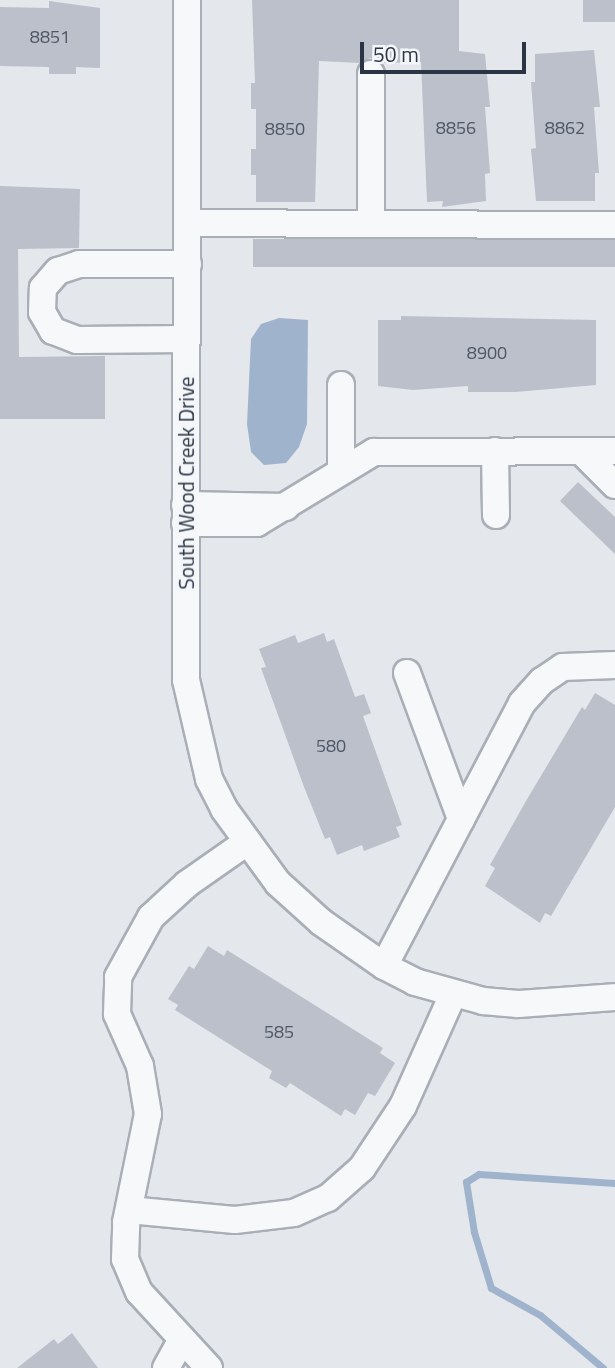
<!DOCTYPE html>
<style>
body{margin:0}
#map{position:relative;width:615px;height:1368px;overflow:hidden;background:#e4e7ec;font-family:"Titillium Web",sans-serif}
div>[style]{position:absolute}
.water>*{inset:0;background:#9fb4cc}
.stream>*{height:7px;margin:-3.5px;padding:0 3.5px;transform-origin:3.5px;border-radius:3.5px;background:#9fb4cc}
.building>*{inset:0;background:#bbc0ca;transform-origin:0 0}
.roads{filter:drop-shadow(2px 0 #a9aeb7) drop-shadow(-2px 0 #a9aeb7) drop-shadow(0 2px #a9aeb7) drop-shadow(0 -2px #a9aeb7)}
.minor>*{height:26px;margin:-13px;padding:0 13px;transform-origin:13px;border-radius:13px;background:#f7f8fa}
span{translate:-50% -50%;white-space:nowrap;text-align:center;line-height:1.15;-webkit-text-stroke:7px #f4f6f9;paint-order:stroke}
.number-label{font-size:18px;color:#4f5766}
.number-label span{-webkit-text-stroke-width:0}
.street-label{font-size:21px;color:#2b3445}
.scale{position:absolute;left:360px;top:42px;width:166px;height:32px;box-sizing:border-box;border:4px solid #2b3445;border-top:0;padding-left:9px;font-size:21px;line-height:24px;white-space:nowrap;color:#2b3445;-webkit-text-stroke:5px #f4f6f9;paint-order:stroke}
</style>
<div id="map">
<div class="water">
<div style="clip-path:polygon(279px 318px,308px 320px,307px 424px,299px 447px,286px 463px,264px 465px,251px 452px,247px 424px,251px 339px,261px 324px)"></div>
</div>
<div class="stream">
<div style="left:603px;top:1368px;width:82px;rotate:-139.9deg"></div>
<div style="left:540px;top:1315px;width:56px;rotate:-151.1deg"></div>
<div style="left:491px;top:1288px;width:59px;rotate:-106.9deg"></div>
<div style="left:474px;top:1232px;width:51px;rotate:-99.1deg"></div>
<div style="left:466px;top:1182px;width:15px;rotate:-32deg"></div>
<div style="left:479px;top:1174px;width:136px;rotate:3.8deg"></div>
</div>
<div class="building">
<div style="clip-path:polygon(252px 0,459px 0,459px 51px,485px 54px,490px 107px,485px 107px,490px 173px,485px 174px,486px 201px,442px 207px,443px 201px,427px 202px,421px 62px,382px 63px,370px 58px,360px 63px,319px 61px,315px 202px,256px 202px,256px 175px,251px 175px,251px 149px,256px 149px,256px 109px,251px 109px,251px 83px,255px 83px)"></div>
<div style="left:583px;top:0;width:32px;height:22px"></div>
<div style="clip-path:polygon(49px 1px,100px 8px,100px 68px,76px 67px,76px 74px,49px 74px,49px 67px,0 66px,0 7px,49px 8px)"></div>
<div style="clip-path:polygon(594px 50px,600px 107px,594px 107px,599px 173px,595px 173px,595px 201px,536px 201px,531px 149px,536px 148px,531px 82px,535px 82px,535px 54px)"></div>
<div style="clip-path:polygon(0 186px,80px 189px,79px 248px,18px 249px,19px 357px,105px 356px,105px 419px,0 419px)"></div>
<div style="left:253px;top:239px;width:362px;height:28px"></div>
<div style="clip-path:polygon(401px 316px,596px 320px,596px 385px,515px 392px,468px 392px,468px 386px,413px 390px,378px 386px,378px 320px,401px 320px)"></div>
<div style="clip-path:polygon(578px 482px,615px 517px,615px 554px,560px 501px)"></div>
<div style="clip-path:polygon(324px 633px,327px 642px,334px 639px,355px 697px,364px 694px,371px 713px,363px 716px,402px 825px,396px 827px,400px 837px,364px 851px,362px 845px,337px 855px,330px 837px,325px 839px,304px 787px,261px 668px,266px 667px,259px 649px,295px 635px,298px 643px)"></div>
<div style="clip-path:polygon(595px 693px,615px 705px,615px 807px,551px 916px,545px 913px,540px 923px,485px 886px,495px 868px,490px 865px,526px 801px,582px 707px,585px 710px)"></div>
<div style="clip-path:polygon(208px 946px,224px 956px,227px 950px,383px 1048px,380px 1053px,395px 1063px,375px 1096px,368px 1093px,355px 1115px,345px 1109px,341px 1116px,290px 1083px,286px 1088px,269px 1078px,272px 1071px,175px 1010px,178px 1005px,168px 999px,189px 966px,194px 969px)"></div>
<div style="clip-path:polygon(72px 1333px,98px 1368px,17px 1368px,54px 1339px,58px 1344px)"></div>
</div>
<div class="roads">
<div class="minor">
<div style="left:187px;top:0;width:680px;rotate:90.08deg"></div>
<div style="left:186px;top:680px;width:102px;rotate:76.9deg"></div>
<div style="left:209px;top:779px;width:34px;rotate:63deg"></div>
<div style="left:224px;top:809px;width:92px;rotate:53.9deg"></div>
<div style="left:278px;top:883px;width:58px;rotate:42.2deg"></div>
<div style="left:321px;top:922px;width:77px;rotate:34.9deg"></div>
<div style="left:384px;top:966px;width:35px;rotate:27deg"></div>
<div style="left:415px;top:982px;width:71px;rotate:15.6deg"></div>
<div style="left:483px;top:1001px;width:35px;rotate:5deg"></div>
<div style="left:518px;top:1004px;width:97px;rotate:-4.1deg"></div>
<div style="left:371px;top:74px;width:150px;rotate:90deg"></div>
<div style="left:189px;top:223px;width:426px;rotate:0.3deg"></div>
<div style="left:187px;top:339px;width:110px;rotate:179.5deg"></div>
<div style="left:77px;top:340px;width:26px;rotate:-159deg"></div>
<div style="left:53px;top:331px;width:22px;rotate:-120deg"></div>
<div style="left:42px;top:312px;width:24px;rotate:-88deg"></div>
<div style="left:43px;top:288px;width:23px;rotate:-49deg"></div>
<div style="left:58px;top:271px;width:22px;rotate:-18deg"></div>
<div style="left:79px;top:264px;width:109px"></div>
<div style="left:495px;top:451px;width:64px;rotate:89.1deg"></div>
<div style="left:581px;top:451px;width:48px;rotate:45deg"></div>
<div style="left:341px;top:469px;width:84px;rotate:-90deg"></div>
<div style="left:185px;top:505px;width:101px;rotate:1.1deg"></div>
<div style="left:185px;top:523px;width:72px"></div>
<div style="left:257px;top:523px;width:137px;rotate:-31.3deg"></div>
<div style="left:374px;top:452px;width:241px;rotate:-0.2deg"></div>
<div style="left:407px;top:673px;width:156px;rotate:69.7deg"></div>
<div style="left:384px;top:966px;width:297px;rotate:-62.3deg"></div>
<div style="left:522px;top:703px;width:30px;rotate:-48deg"></div>
<div style="left:542px;top:681px;width:25px;rotate:-34deg"></div>
<div style="left:563px;top:667px;width:52px;rotate:-2.2deg"></div>
<div style="left:129px;top:1210px;width:106px;rotate:5.4deg"></div>
<div style="left:235px;top:1220px;width:59px;rotate:-6.8deg"></div>
<div style="left:294px;top:1213px;width:37px;rotate:-24deg"></div>
<div style="left:328px;top:1198px;width:45px;rotate:-41.4deg"></div>
<div style="left:362px;top:1168px;width:74px;rotate:-56.5deg"></div>
<div style="left:403px;top:1106px;width:123px;rotate:-65.9deg"></div>
<div style="left:166px;top:1368px;width:33px;rotate:-61deg"></div>
<div style="left:209px;top:1368px;width:103px;rotate:-132.6deg"></div>
<div style="left:139px;top:1292px;width:36px;rotate:-113deg"></div>
<div style="left:125px;top:1259px;width:37px;rotate:-88deg"></div>
<div style="left:126px;top:1222px;width:110px;rotate:-78.5deg"></div>
<div style="left:148px;top:1114px;width:49px;rotate:-99.5deg"></div>
<div style="left:140px;top:1066px;width:57px;rotate:-113.9deg"></div>
<div style="left:117px;top:1014px;width:37px;rotate:-88deg"></div>
<div style="left:118px;top:977px;width:68px;rotate:-61.2deg"></div>
<div style="left:151px;top:917px;width:49px;rotate:-42.5deg"></div>
<div style="left:187px;top:884px;width:73px;rotate:-35deg"></div>
</div>
</div>
<div class="number-label">
<span style="left:50px;top:37px">8851</span>
<span style="left:456px;top:128px">8856</span>
<span style="left:565px;top:128px">8862</span>
<span style="left:285px;top:129px">8850</span>
<span style="left:487px;top:353px">8900</span>
<span style="left:331px;top:746px">580</span>
<span style="left:279px;top:1032px">585</span>
</div>
<div class="street-label">
<span style="left:186px;top:483px;rotate:-90deg">South Wood Creek Drive</span>
</div>
<div class="scale">50 m</div>
</div>
